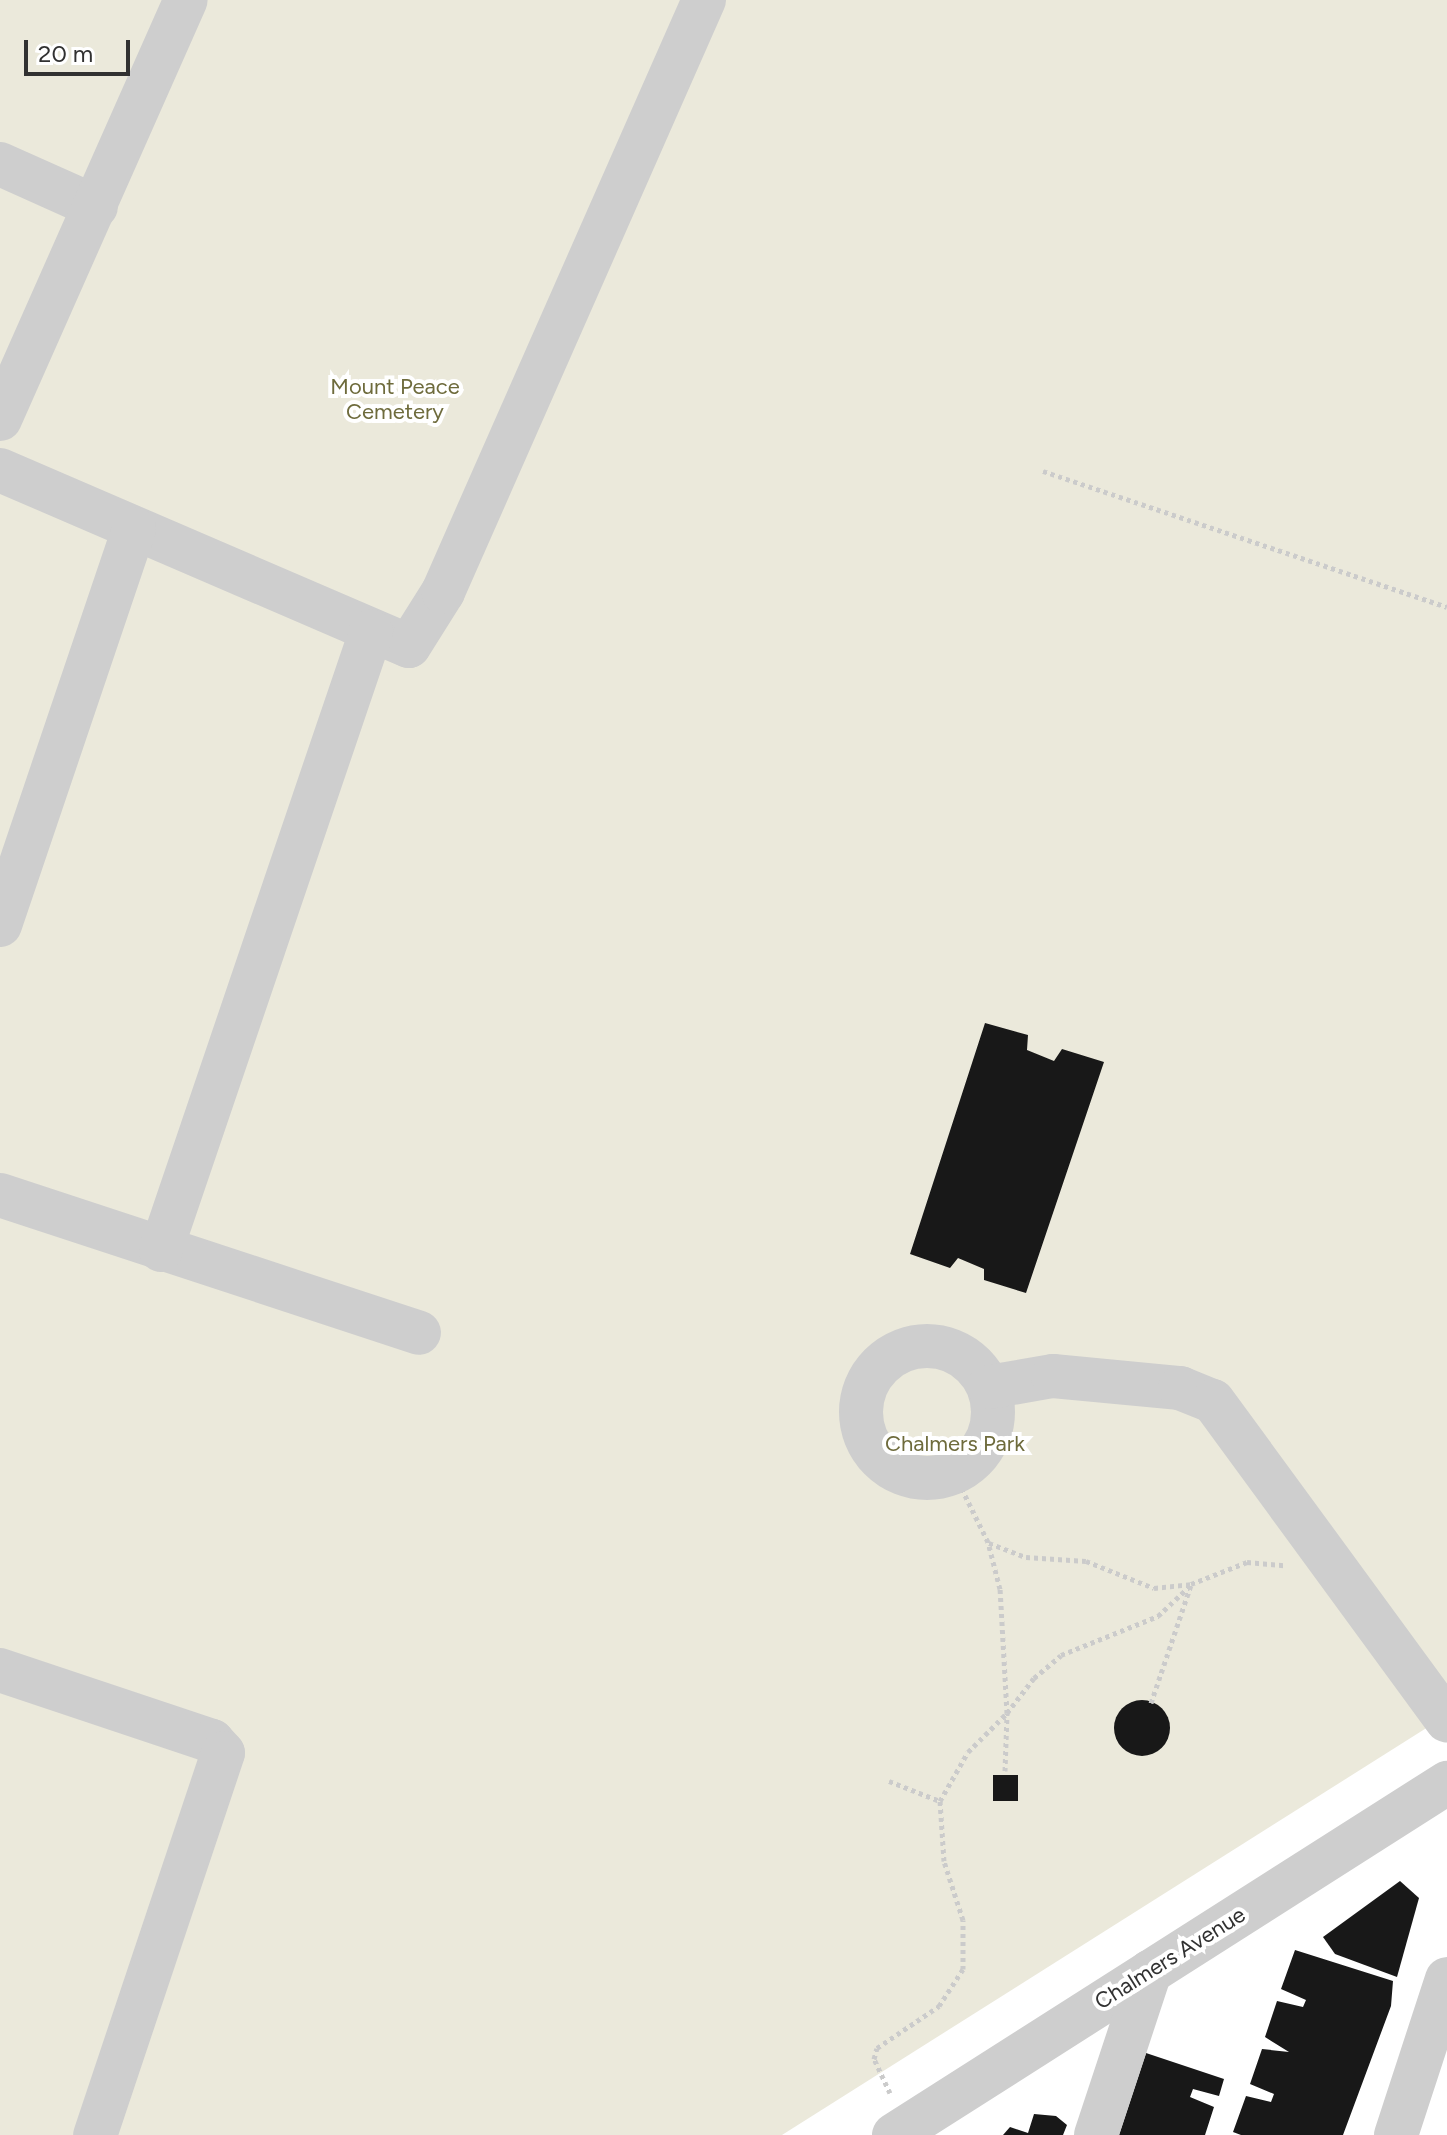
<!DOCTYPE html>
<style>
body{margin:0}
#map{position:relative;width:1447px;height:2135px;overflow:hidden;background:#fff;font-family:Figtree,sans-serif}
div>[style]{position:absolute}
.green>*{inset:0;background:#ebe9db}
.building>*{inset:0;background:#181818;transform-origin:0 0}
.round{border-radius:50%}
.path>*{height:5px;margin-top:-2.5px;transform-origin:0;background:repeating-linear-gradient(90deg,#cbcbcb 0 4px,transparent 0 8px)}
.minor>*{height:44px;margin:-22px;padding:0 22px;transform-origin:22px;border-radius:22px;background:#cecece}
.minor>.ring{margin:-22px;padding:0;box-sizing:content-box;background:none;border:44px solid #cecece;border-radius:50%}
span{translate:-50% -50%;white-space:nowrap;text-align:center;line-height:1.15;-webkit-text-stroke:8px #fff;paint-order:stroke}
.park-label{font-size:22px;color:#6e6b3c}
.street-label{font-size:22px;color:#313131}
.scale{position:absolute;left:24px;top:40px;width:106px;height:36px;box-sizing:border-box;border:4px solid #313131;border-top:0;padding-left:10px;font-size:24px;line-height:28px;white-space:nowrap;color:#313131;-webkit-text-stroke:6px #fff;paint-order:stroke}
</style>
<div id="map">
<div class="green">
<div style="clip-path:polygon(0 0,1447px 0,1447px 1715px,782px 2135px,0 2135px)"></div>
</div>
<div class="building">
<div style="clip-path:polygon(985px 1023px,1028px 1035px,1027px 1050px,1054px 1061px,1062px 1049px,1104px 1062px,1026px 1293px,984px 1280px,984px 1269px,958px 1258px,950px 1268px,910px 1254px)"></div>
<div class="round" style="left:1114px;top:1700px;width:56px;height:56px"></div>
<div style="left:993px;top:1775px;width:25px;height:26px"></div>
<div style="clip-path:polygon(1400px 1881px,1419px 1898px,1397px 1977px,1335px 1954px,1323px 1937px)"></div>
<div style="clip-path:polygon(1295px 1950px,1393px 1981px,1391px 2006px,1343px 2135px,1241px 2135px,1233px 2132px,1246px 2096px,1271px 2102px,1274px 2094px,1250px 2084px,1262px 2049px,1289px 2052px,1265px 2037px,1277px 2001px,1303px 2007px,1306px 2000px,1281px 1989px)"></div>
<div style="clip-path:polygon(1146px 2053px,1224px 2079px,1219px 2096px,1193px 2089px,1190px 2097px,1214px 2107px,1205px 2135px,1119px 2135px)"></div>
<div style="clip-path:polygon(1034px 2114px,1056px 2116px,1067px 2125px,1063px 2135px,1003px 2135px,1010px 2127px,1028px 2133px)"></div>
</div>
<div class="path">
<div style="left:1043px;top:471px;width:426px;rotate:18.6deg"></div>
<div style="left:989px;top:1543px;width:40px;rotate:21deg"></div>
<div style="left:1026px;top:1557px;width:60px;rotate:3.8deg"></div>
<div style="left:1086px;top:1561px;width:73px;rotate:21.7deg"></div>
<div style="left:1154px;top:1588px;width:37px;rotate:-6deg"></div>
<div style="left:1191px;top:1584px;width:60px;rotate:-21.4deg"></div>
<div style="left:1247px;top:1562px;width:37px;rotate:5deg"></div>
<div style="left:1151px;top:1703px;width:125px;rotate:-71.3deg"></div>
<div style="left:1005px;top:1771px;width:58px;rotate:-88deg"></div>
<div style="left:1007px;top:1713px;width:44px;rotate:-52.4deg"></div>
<div style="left:1034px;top:1678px;width:35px;rotate:-40deg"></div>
<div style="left:1061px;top:1655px;width:105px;rotate:-21.9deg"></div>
<div style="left:1158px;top:1616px;width:45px;rotate:-43.2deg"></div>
<div style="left:889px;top:1781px;width:55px;rotate:21.4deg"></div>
<div style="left:890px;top:2093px;width:38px;rotate:-115deg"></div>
<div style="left:874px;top:2059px;width:11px;rotate:-75deg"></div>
<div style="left:877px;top:2048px;width:75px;rotate:-34.1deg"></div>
<div style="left:939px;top:2006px;width:44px;rotate:-57deg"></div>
<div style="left:963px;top:1969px;width:49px;rotate:-90deg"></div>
<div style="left:963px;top:1920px;width:62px;rotate:-107.9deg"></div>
<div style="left:944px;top:1861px;width:60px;rotate:-93.8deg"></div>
<div style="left:940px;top:1801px;width:56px;rotate:-60.3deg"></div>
<div style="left:968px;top:1752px;width:55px;rotate:-45deg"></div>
<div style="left:1007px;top:1713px;width:124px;rotate:-93.2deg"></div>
<div style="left:1000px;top:1589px;width:49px;rotate:-104.3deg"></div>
<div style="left:988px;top:1542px;width:77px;rotate:-116.2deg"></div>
</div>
<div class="minor">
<div style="left:0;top:164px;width:105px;rotate:24.1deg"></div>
<div style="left:0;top:419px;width:458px;rotate:-66.1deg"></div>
<div style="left:0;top:470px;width:445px;rotate:23.3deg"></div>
<div style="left:409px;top:646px;width:64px;rotate:-57.8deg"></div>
<div style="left:443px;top:592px;width:647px;rotate:-66.21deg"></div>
<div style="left:0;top:925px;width:418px;rotate:-71.3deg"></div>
<div style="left:0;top:1195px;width:441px;rotate:18.2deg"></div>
<div style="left:161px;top:1250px;width:653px;rotate:-71.23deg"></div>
<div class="ring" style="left:861px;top:1346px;width:88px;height:88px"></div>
<div style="left:989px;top:1387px;width:65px;rotate:-9.8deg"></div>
<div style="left:1053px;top:1376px;width:128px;rotate:5.4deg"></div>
<div style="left:1180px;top:1388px;width:35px;rotate:22deg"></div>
<div style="left:1213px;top:1401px;width:396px;rotate:53.8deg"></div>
<div style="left:0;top:1670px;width:224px;rotate:18.5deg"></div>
<div style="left:212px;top:1741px;width:16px;rotate:47deg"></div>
<div style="left:223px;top:1753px;width:403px;rotate:108.5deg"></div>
<div style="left:894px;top:2135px;width:656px;rotate:-32.48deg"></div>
<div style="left:1096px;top:2135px;width:172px;rotate:-71.7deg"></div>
<div style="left:1396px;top:2135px;width:164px;rotate:-71.9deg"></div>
</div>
<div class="park-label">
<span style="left:395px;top:399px">Mount Peace<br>Cemetery</span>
<span style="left:955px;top:1444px">Chalmers Park</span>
</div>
<div class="street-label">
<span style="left:1170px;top:1958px;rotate:-32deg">Chalmers Avenue</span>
</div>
<div class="scale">20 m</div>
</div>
